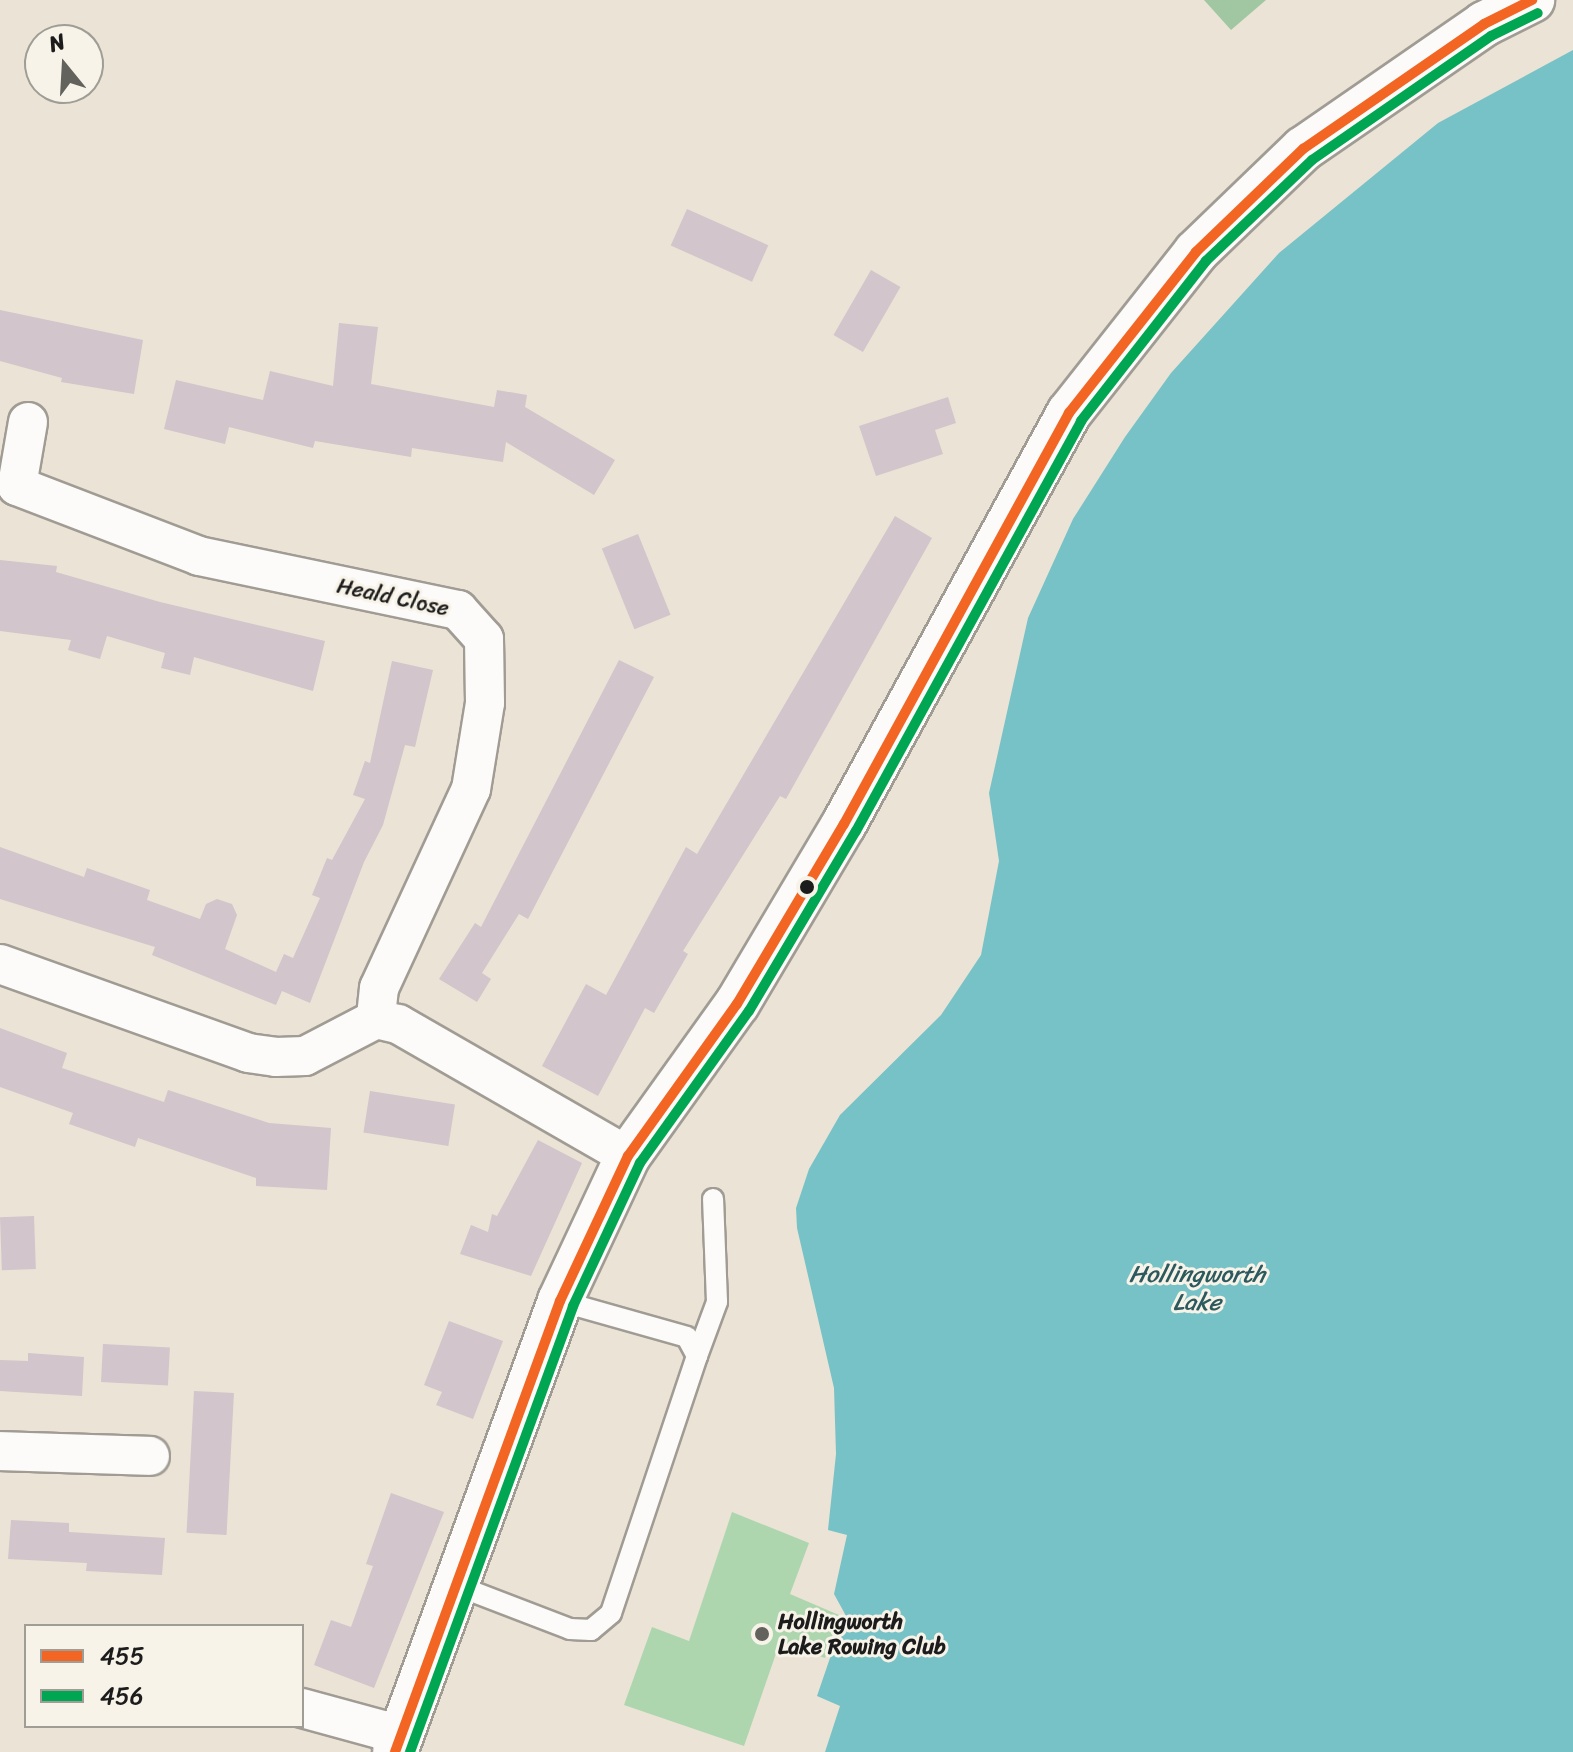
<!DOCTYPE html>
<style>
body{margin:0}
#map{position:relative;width:1573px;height:1752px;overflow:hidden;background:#ebe3d5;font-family:Sriracha,sans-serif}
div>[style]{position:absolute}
.green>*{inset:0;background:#add6ae}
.forest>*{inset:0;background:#a1c7a2}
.water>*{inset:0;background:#77c2c6}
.building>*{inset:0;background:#d2c5cb;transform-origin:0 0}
.roads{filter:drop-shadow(2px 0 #a09c94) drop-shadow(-2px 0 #a09c94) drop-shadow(0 2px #a09c94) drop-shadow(0 -2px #a09c94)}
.service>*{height:20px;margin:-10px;padding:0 10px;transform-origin:10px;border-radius:10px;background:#fcfbf9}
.minor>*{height:38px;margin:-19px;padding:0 19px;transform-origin:19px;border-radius:19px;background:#fcfbf9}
.secondary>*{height:44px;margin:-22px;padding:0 22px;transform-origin:22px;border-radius:22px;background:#fcfbf9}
.bus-1>*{height:10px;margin:-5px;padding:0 5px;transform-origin:5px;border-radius:5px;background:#f26522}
.bus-2>*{height:10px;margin:-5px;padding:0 5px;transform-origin:5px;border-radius:5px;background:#00a651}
.dots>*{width:22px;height:22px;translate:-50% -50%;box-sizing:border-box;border:4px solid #f7f3e8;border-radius:50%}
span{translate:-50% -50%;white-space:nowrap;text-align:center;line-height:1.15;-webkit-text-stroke:6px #f7f3e8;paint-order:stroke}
.street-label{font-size:22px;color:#1c1c1c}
.poi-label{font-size:22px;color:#1c1c1c;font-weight:700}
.left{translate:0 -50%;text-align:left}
.water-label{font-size:24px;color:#2c595e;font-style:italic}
.legend{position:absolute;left:24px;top:1624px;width:280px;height:104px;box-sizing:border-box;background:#f7f3e8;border:2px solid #9f9d96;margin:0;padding:10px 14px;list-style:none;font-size:24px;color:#1c1c1c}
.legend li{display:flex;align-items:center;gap:16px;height:40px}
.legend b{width:40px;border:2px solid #9f9d96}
.north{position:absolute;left:24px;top:24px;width:80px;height:80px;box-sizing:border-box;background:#f7f3e8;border:2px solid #9f9d96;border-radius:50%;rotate:342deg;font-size:22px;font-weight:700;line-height:32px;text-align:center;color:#1c1c1c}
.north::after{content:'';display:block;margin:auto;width:28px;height:36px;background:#64625d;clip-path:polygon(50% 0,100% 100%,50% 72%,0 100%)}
</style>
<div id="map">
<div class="green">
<div style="clip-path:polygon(732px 1512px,809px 1543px,790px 1594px,839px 1615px,825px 1658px,780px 1642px,744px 1746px,624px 1705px,652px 1627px,689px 1641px)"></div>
</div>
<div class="forest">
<div style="clip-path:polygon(1204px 0,1266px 0,1231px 30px)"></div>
</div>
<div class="water">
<div style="clip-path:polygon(1573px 50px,1573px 1752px,825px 1752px,840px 1706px,817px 1696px,845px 1614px,834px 1594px,847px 1535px,828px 1530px,836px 1454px,834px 1388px,797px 1228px,796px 1208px,809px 1169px,840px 1115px,941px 1015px,981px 955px,999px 861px,989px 793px,1028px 618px,1073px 519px,1125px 437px,1171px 373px,1279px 253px,1438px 123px)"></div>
</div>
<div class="building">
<div style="left:687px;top:209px;width:89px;height:40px;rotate:24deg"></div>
<div style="left:871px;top:270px;width:34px;height:75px;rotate:30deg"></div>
<div style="clip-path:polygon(0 310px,143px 340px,134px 394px,61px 382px,62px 378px,0 361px)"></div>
<div style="clip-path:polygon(339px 323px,378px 327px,371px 384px,494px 407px,497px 390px,527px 395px,525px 407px,615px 460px,594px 495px,506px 442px,503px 462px,412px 448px,411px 457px,315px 441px,313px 448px,229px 427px,225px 444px,164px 429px,176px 380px,263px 400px,270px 371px,333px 386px)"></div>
<div style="clip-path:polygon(948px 397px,956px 423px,935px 430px,943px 454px,876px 476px,859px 426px)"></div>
<div style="clip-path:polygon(895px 516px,932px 538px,786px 799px,780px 796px,683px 951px,688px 954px,654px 1013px,645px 1008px,598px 1096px,542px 1066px,586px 984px,606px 995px,686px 847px,697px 854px)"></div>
<div style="left:638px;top:534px;width:87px;height:39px;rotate:68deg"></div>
<div style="clip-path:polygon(0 560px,57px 566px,56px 572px,160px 602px,325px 641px,313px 691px,194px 657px,190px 675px,161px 668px,165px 653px,107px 636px,100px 659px,68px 650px,71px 640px,0 631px)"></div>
<div style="clip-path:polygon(619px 660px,654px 677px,528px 919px,519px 914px,482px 973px,491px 979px,477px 1002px,439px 979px,475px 923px,481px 927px)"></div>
<div style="clip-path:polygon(392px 661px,433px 670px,415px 747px,405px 745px,383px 825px,364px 862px,310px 1003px,282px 991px,276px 1005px,152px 955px,155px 947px,0 899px,0 847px,84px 877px,87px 868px,150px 890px,147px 900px,200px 919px,206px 904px,217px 899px,232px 904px,237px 915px,225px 949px,276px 972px,284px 954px,293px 958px,320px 898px,312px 895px,327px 858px,332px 860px,365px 799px,353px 795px,365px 761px,370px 763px)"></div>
<div style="clip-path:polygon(0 1028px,67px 1053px,62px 1068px,164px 1102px,168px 1090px,269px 1123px,331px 1128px,327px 1190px,256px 1186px,256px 1178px,138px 1138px,135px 1147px,69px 1124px,73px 1113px,0 1087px)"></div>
<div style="left:370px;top:1091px;width:86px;height:42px;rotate:9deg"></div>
<div style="clip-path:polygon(538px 1140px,582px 1163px,531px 1276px,460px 1254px,471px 1225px,488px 1232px,492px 1214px,497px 1216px)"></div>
<div style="left:34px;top:1216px;width:53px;height:34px;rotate:88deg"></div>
<div style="clip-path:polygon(449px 1321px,503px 1341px,473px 1419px,436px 1405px,442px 1392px,424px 1385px)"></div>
<div style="left:103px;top:1344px;width:67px;height:38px;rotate:3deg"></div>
<div style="clip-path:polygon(28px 1353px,84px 1357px,82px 1396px,0 1391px,0 1360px,28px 1361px)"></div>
<div style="left:194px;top:1391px;width:40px;height:142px;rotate:3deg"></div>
<div style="clip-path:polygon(391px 1493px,444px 1512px,374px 1688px,314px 1665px,331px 1620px,351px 1627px,373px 1566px,366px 1564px)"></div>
<div style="clip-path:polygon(11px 1520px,69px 1523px,69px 1532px,165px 1538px,162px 1575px,86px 1571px,87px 1563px,8px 1559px)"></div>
</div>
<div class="roads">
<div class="service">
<div style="left:697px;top:1356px;width:58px;rotate:-69.7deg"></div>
<div style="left:717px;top:1302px;width:103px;rotate:-92.2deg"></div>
<div style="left:458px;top:1586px;width:120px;rotate:21deg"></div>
<div style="left:570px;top:1629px;width:21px;rotate:3deg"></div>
<div style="left:591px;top:1630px;width:26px;rotate:-40deg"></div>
<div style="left:611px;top:1613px;width:271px;rotate:-71.5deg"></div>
<div style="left:697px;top:1356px;width:21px;rotate:-118deg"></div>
<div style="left:687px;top:1337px;width:132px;rotate:-164.2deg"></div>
</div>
<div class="minor">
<div style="left:28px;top:422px;width:65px;rotate:99.8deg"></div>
<div style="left:17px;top:486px;width:195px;rotate:21deg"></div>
<div style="left:199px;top:556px;width:265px;rotate:11.8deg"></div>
<div style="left:458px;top:610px;width:39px;rotate:48deg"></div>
<div style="left:484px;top:639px;width:64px;rotate:89.1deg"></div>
<div style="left:485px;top:703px;width:87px;rotate:99.2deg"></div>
<div style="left:471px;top:789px;width:219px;rotate:114.8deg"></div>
<div style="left:379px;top:988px;width:31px;rotate:96deg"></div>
<div style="left:0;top:964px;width:263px;rotate:19.7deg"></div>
<div style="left:248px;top:1053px;width:28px;rotate:8deg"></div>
<div style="left:276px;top:1057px;width:29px;rotate:-2deg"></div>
<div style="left:305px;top:1056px;width:80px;rotate:-27.5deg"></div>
<div style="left:376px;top:1019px;width:23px;rotate:13deg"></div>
<div style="left:398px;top:1024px;width:265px;rotate:29.9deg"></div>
<div style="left:0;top:1451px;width:150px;rotate:1.9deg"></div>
<div style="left:302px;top:1708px;width:103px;rotate:15.3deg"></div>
</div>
<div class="secondary">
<div style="left:395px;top:1752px;width:480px;rotate:-69.9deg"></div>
<div style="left:560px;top:1301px;width:160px;rotate:-64.9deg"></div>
<div style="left:628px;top:1156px;width:187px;rotate:-54.4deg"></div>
<div style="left:737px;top:1004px;width:209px;rotate:-59.3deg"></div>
<div style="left:844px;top:824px;width:469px;rotate:-61.3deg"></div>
<div style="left:1069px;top:413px;width:205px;rotate:-51.7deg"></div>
<div style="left:1196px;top:252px;width:149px;rotate:-43.9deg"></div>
<div style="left:1303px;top:149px;width:220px;rotate:-34.6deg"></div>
<div style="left:1484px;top:24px;width:54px;rotate:-26.6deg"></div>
</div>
</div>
<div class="bus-1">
<div style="left:395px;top:1752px;width:480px;rotate:-69.9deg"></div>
<div style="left:560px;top:1301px;width:160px;rotate:-64.9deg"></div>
<div style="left:628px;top:1156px;width:187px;rotate:-54.4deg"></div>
<div style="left:737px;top:1004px;width:209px;rotate:-59.3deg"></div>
<div style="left:844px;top:824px;width:469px;rotate:-61.3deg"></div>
<div style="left:1069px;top:413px;width:205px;rotate:-51.7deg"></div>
<div style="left:1196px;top:252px;width:149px;rotate:-43.9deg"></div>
<div style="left:1303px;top:149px;width:220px;rotate:-34.6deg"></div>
<div style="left:1484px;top:24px;width:54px;rotate:-26.6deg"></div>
</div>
<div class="bus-2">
<div style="left:410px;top:1752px;width:475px;rotate:-69.9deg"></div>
<div style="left:573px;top:1306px;width:158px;rotate:-64.9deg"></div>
<div style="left:640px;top:1163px;width:187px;rotate:-54.4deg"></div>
<div style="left:749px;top:1011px;width:209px;rotate:-59.3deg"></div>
<div style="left:856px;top:831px;width:468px;rotate:-61.2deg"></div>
<div style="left:1081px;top:421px;width:203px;rotate:-52deg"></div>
<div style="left:1206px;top:261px;width:146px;rotate:-43.6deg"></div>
<div style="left:1312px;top:160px;width:218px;rotate:-34.7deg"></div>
<div style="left:1491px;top:36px;width:52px;rotate:-26.1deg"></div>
</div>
<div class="dots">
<div style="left:807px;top:887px;background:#1c1c1c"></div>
<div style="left:762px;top:1634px;background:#64625d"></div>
</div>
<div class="street-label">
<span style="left:393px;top:597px;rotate:12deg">Heald Close</span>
</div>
<div class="poi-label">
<span class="left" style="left:778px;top:1634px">Hollingworth<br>Lake Rowing Club</span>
</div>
<div class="water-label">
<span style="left:1197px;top:1289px">Hollingworth<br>Lake</span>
</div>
<ul class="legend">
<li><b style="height:10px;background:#f26522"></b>455</li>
<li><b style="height:10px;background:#00a651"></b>456</li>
</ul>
<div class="north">N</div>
</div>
